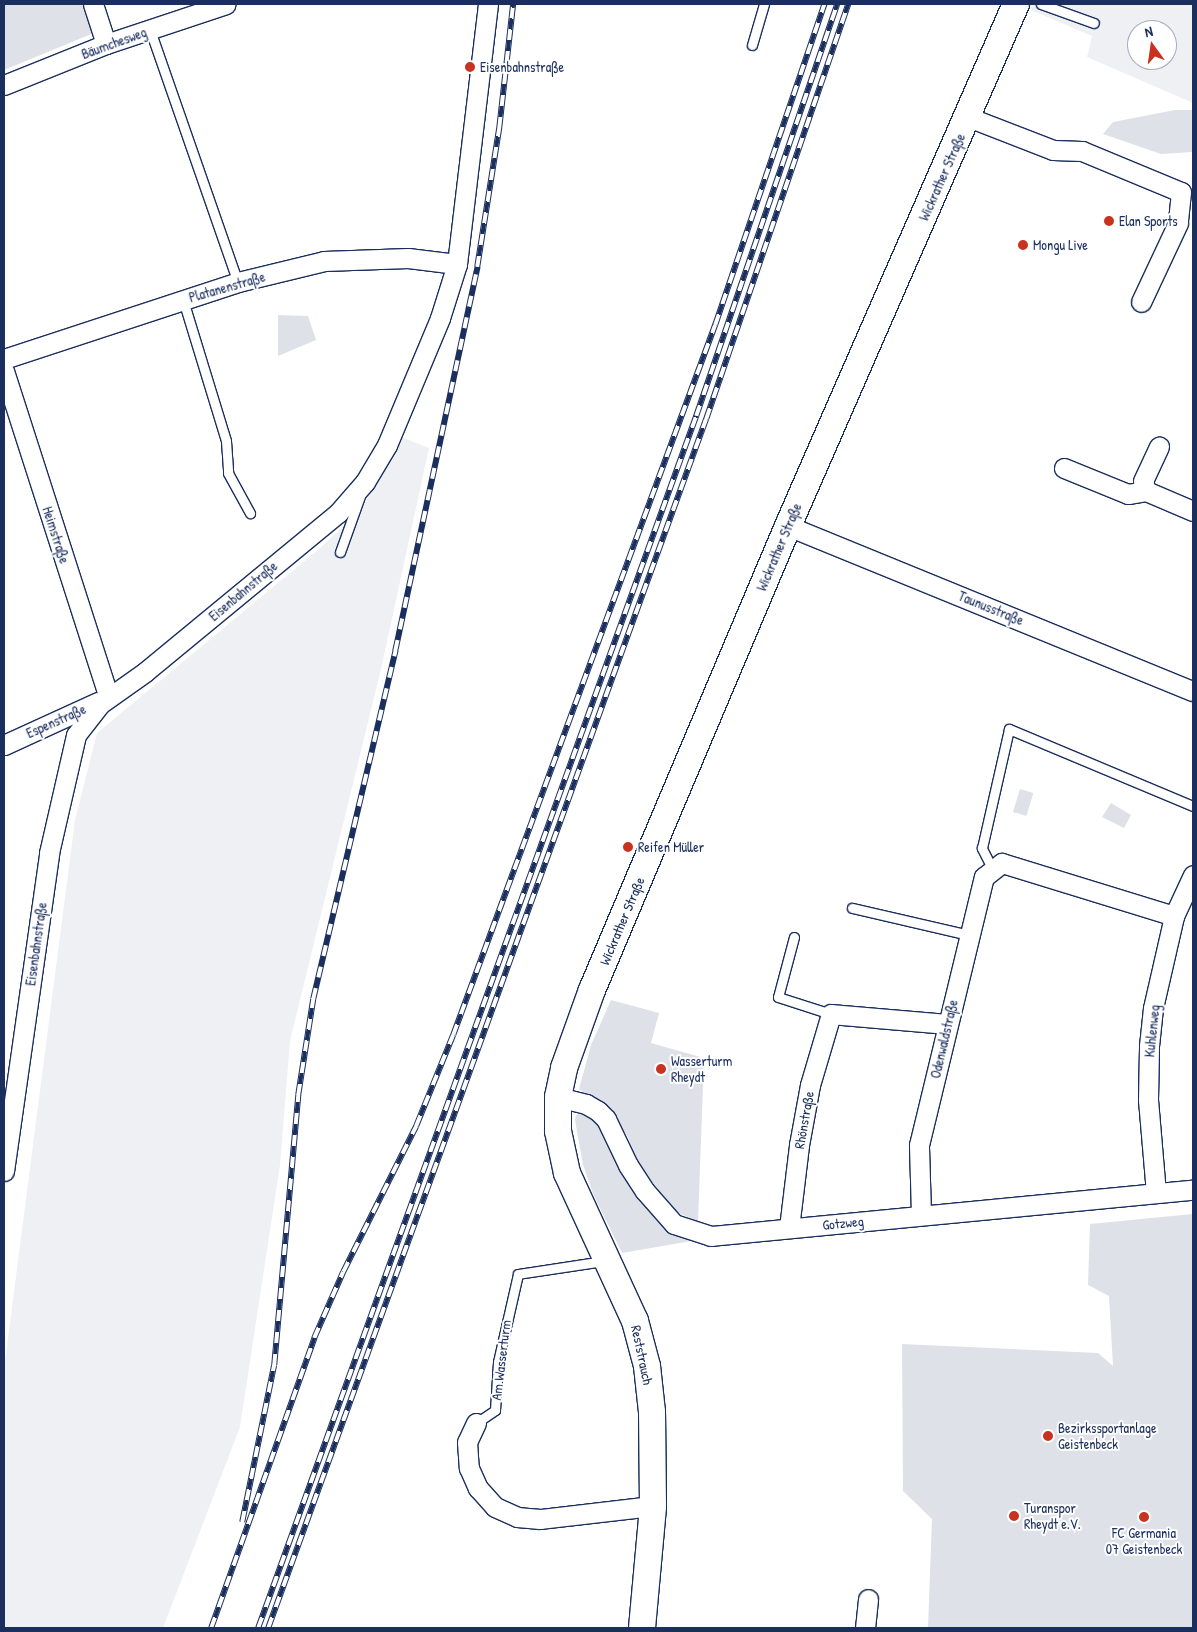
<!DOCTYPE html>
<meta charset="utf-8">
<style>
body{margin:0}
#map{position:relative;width:1197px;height:1632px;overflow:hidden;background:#fff;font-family:"Patrick Hand",sans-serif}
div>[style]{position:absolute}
.built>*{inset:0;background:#eff0f4}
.green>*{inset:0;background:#dee1e7;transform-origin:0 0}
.roads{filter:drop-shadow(1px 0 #1b2f5e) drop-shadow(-1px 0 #1b2f5e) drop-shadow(0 1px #1b2f5e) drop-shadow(0 -1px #1b2f5e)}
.lane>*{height:9px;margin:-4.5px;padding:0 4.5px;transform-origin:4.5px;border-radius:4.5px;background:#fff}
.street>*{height:19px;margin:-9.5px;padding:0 9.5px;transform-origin:9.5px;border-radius:9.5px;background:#fff}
.secondary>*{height:26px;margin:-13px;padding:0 13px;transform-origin:13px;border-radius:13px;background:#fff}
.rail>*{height:5.5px;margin-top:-2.75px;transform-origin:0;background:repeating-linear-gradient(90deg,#fff 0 11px,#1b2f5e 0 22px);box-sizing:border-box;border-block:1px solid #1b2f5e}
.dots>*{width:14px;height:14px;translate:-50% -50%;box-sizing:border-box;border:2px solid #fff;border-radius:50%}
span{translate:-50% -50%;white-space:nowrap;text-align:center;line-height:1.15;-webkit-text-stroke:4px #fff;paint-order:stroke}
.street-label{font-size:14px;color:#1b2f5e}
.poi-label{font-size:14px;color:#1b2f5e}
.left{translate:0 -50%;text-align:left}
.frame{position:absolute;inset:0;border:5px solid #1b2f5e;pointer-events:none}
.north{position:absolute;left:1127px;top:20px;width:50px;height:50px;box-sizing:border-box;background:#fff;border:1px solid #a4acbf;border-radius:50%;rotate:346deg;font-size:14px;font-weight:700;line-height:20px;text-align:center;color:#1b2f5e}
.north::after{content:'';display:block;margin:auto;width:18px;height:22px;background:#c8321e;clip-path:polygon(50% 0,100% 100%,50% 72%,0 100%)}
</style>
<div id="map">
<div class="built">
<div style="clip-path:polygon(evenodd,1034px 4px,1193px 4px,1193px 103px,1087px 57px,1092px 36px,1031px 10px,1034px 4px,1137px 30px,1167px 30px,1167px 60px,1137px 60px,1137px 30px)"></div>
<div style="clip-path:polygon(401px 437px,429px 448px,382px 665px,290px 1041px,280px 1165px,240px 1427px,163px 1628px,4px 1628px,4px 1369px,75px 820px,97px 733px,319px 549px,361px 510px)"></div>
</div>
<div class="green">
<div style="clip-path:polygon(4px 4px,85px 4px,94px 33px,4px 70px)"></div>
<div style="clip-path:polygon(1175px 110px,1193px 110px,1193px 152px,1161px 154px,1103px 134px,1113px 122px)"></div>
<div style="clip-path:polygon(278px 315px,308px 316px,316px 340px,278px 356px)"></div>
<div style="left:1020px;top:789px;width:14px;height:24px;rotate:17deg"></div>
<div style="clip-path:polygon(1111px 803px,1131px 815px,1124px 828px,1102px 817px)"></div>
<div style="clip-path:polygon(611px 1000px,659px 1013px,651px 1043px,704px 1058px,698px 1222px,675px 1211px,636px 1161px,628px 1137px,613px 1116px,579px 1089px,591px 1045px)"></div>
<div style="clip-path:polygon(584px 1113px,598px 1119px,623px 1165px,703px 1239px,622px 1253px,594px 1196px,583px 1165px,575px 1120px,576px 1115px)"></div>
<div style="clip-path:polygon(1193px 1214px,1193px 1628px,928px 1628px,932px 1519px,903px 1491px,902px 1344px,1098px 1353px,1113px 1366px,1109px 1296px,1088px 1285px,1090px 1224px)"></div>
</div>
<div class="roads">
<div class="lane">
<div style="left:1041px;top:4px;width:56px;rotate:19.7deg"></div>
<div style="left:150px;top:30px;width:267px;rotate:70.8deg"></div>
<div style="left:752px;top:45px;width:43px;rotate:-73.7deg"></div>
<div style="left:183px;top:300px;width:147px;rotate:73deg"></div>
<div style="left:226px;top:441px;width:32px;rotate:86deg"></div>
<div style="left:228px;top:473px;width:46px;rotate:61.2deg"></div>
<div style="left:340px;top:552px;width:59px;rotate:-70.3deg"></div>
<div style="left:993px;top:870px;width:25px;rotate:-117deg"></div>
<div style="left:982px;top:848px;width:122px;rotate:-77.2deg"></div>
<div style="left:1009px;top:729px;width:199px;rotate:22.7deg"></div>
<div style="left:852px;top:908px;width:120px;rotate:13deg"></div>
<div style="left:794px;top:937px;width:62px;rotate:104.9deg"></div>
<div style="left:778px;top:997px;width:56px;rotate:17.8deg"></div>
<div style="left:476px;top:1423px;width:23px;rotate:-34deg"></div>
<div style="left:495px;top:1410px;width:48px;rotate:-86.4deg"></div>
<div style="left:498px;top:1362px;width:90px;rotate:-77.2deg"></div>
<div style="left:518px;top:1274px;width:87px;rotate:-8.6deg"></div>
</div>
<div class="street">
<div style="left:93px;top:4px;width:42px;rotate:72deg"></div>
<div style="left:4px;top:85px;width:110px;rotate:-21.9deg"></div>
<div style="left:106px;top:44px;width:126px;rotate:-18.4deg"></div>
<div style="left:968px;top:117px;width:91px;rotate:21.2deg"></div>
<div style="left:1053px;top:150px;width:29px;rotate:2deg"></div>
<div style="left:1082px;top:151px;width:107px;rotate:22.5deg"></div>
<div style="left:1181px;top:192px;width:31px;rotate:96deg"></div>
<div style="left:1178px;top:223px;width:87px;rotate:115.1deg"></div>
<div style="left:4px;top:359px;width:246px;rotate:-18.2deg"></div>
<div style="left:238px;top:282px;width:89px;rotate:-13.7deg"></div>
<div style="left:324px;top:261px;width:84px;rotate:-2deg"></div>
<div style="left:408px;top:258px;width:49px;rotate:7deg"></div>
<div style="left:4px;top:371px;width:343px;rotate:72.2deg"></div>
<div style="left:1064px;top:468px;width:69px;rotate:22.1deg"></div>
<div style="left:1128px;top:494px;width:18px;rotate:-9deg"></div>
<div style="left:1146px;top:491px;width:51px;rotate:23.1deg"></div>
<div style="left:1146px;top:491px;width:10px;rotate:-107deg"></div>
<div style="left:1143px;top:481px;width:38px;rotate:-65deg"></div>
<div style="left:788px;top:526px;width:437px;rotate:22.2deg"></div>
<div style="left:4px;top:745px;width:103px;rotate:-24.6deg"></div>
<div style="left:558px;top:1097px;width:29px;rotate:14deg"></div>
<div style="left:586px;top:1104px;width:14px;rotate:30deg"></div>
<div style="left:598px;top:1111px;width:11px;rotate:45deg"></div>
<div style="left:606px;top:1119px;width:51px;rotate:64.4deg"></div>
<div style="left:628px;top:1165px;width:31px;rotate:57deg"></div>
<div style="left:645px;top:1191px;width:44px;rotate:48.7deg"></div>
<div style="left:674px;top:1224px;width:39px;rotate:18deg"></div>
<div style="left:711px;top:1236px;width:484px;rotate:-5.5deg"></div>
<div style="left:4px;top:1171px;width:321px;rotate:-81.9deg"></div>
<div style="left:49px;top:853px;width:121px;rotate:-77.1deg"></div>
<div style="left:76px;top:735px;width:39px;rotate:-52deg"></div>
<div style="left:100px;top:704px;width:55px;rotate:-35.4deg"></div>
<div style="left:145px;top:672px;width:250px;rotate:-39.5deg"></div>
<div style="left:338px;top:513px;width:41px;rotate:-48.9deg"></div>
<div style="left:365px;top:482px;width:43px;rotate:-59.3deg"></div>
<div style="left:387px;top:445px;width:138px;rotate:-67.3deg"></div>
<div style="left:440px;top:318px;width:57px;rotate:-72.5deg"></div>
<div style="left:457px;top:264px;width:262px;rotate:-83.2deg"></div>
<div style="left:1156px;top:1193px;width:93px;rotate:-94.9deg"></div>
<div style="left:1148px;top:1100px;width:54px;rotate:-88.9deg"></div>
<div style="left:1149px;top:1046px;width:38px;rotate:-84deg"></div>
<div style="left:1153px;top:1008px;width:94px;rotate:-77.1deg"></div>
<div style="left:1174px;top:916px;width:45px;rotate:-65.1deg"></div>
<div style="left:921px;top:1214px;width:69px;rotate:-91.7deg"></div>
<div style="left:919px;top:1145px;width:276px;rotate:-76.4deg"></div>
<div style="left:984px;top:877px;width:23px;rotate:-38deg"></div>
<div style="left:1002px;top:863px;width:180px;rotate:17.1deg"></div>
<div style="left:789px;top:1228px;width:84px;rotate:-83.1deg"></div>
<div style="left:799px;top:1145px;width:61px;rotate:-79.6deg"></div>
<div style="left:810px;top:1085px;width:74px;rotate:-73.5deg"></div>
<div style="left:831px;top:1014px;width:116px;rotate:4.9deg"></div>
<div style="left:476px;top:1423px;width:21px;rotate:115deg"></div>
<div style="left:467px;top:1442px;width:26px;rotate:86deg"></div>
<div style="left:469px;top:1468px;width:22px;rotate:66deg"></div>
<div style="left:478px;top:1488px;width:25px;rotate:48deg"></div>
<div style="left:495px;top:1507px;width:24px;rotate:24deg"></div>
<div style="left:517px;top:1517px;width:23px;rotate:5deg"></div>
<div style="left:540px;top:1519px;width:114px;rotate:-6.6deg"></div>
<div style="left:865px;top:1628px;width:29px;rotate:-84deg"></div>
</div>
<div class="secondary">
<div style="left:642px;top:1628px;width:122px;rotate:-84.8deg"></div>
<div style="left:653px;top:1506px;width:94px;rotate:-90.6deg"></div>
<div style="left:652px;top:1412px;width:46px;rotate:-96.2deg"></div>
<div style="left:647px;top:1366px;width:47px;rotate:-104.9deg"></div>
<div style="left:635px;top:1321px;width:163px;rotate:-114.7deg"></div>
<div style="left:567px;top:1173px;width:43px;rotate:-102.1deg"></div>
<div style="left:558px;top:1131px;width:34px;rotate:-90deg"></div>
<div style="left:558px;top:1097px;width:30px;rotate:-78deg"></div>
<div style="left:564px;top:1068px;width:83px;rotate:-70.3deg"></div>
<div style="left:592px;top:990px;width:504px;rotate:-67.1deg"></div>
<div style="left:788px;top:526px;width:570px;rotate:-66.41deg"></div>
</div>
</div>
<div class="rail">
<div style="left:242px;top:1522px;width:160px;rotate:-78.5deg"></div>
<div style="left:274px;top:1365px;width:271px;rotate:-84.9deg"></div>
<div style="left:298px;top:1095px;width:97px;rotate:-81.1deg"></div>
<div style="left:313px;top:999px;width:358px;rotate:-76.7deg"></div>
<div style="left:395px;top:651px;width:393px;rotate:-77.9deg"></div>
<div style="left:477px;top:267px;width:141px;rotate:-81deg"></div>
<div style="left:499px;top:128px;width:125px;rotate:-83.6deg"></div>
<div style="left:211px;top:1628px;width:308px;rotate:-70.4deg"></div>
<div style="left:314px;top:1338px;width:72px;rotate:-66.3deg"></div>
<div style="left:343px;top:1272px;width:163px;rotate:-63.4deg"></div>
<div style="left:416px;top:1126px;width:98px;rotate:-67.9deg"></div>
<div style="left:453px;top:1035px;width:757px;rotate:-69.75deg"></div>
<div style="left:715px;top:325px;width:339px;rotate:-71.2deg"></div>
<div style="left:258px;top:1628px;width:1289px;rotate:-70.13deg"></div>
<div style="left:696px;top:416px;width:435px;rotate:-71.1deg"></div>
<div style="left:268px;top:1628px;width:1286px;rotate:-70.09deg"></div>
<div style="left:706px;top:419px;width:439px;rotate:-71.1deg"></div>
</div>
<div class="dots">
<div style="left:470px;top:67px;background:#c8321e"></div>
<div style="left:1109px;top:221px;background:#c8321e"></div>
<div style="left:1023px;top:245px;background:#c8321e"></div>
<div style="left:628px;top:847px;background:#c8321e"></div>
<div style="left:661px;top:1069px;background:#c8321e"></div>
<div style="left:1048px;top:1436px;background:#c8321e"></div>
<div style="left:1014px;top:1516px;background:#c8321e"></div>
<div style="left:1144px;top:1517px;background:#c8321e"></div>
</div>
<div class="street-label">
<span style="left:114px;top:43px;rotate:-20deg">Bäumchesweg</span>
<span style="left:942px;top:177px;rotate:-66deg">Wickrather Straße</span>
<span style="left:227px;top:287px;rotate:-16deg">Platanenstraße</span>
<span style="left:56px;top:535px;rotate:72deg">Heimstraße</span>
<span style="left:779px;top:547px;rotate:-67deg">Wickrather Straße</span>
<span style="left:243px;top:591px;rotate:-40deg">Eisenbahnstraße</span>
<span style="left:991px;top:608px;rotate:22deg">Taunusstraße</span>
<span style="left:56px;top:721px;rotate:-24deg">Espenstraße</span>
<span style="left:622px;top:921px;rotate:-67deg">Wickrather Straße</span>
<span style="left:36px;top:944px;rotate:-82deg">Eisenbahnstraße</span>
<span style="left:1152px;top:1031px;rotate:-84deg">Kuhlenweg</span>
<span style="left:944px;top:1039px;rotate:-77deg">Odenwaldstraße</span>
<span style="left:804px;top:1120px;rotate:-80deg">Rhönstraße</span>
<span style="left:843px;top:1223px;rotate:-6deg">Gotzweg</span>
<span style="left:642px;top:1355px;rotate:78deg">Reststrauch</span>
<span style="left:501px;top:1360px;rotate:-83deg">Am Wasserturm</span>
</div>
<div class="poi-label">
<span class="left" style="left:480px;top:67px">Eisenbahnstraße</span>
<span class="left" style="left:1119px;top:221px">Elan Sports</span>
<span class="left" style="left:1033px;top:245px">Mongu Live</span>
<span class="left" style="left:638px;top:847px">Reifen Müller</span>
<span class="left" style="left:671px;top:1069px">Wasserturm<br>Rheydt</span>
<span class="left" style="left:1058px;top:1436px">Bezirkssportanlage<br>Geistenbeck</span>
<span class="left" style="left:1024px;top:1516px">Turanspor<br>Rheydt e.V.</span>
<span style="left:1144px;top:1541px">FC Germania<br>07 Geistenbeck</span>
</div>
<div class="frame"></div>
<div class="north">N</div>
</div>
